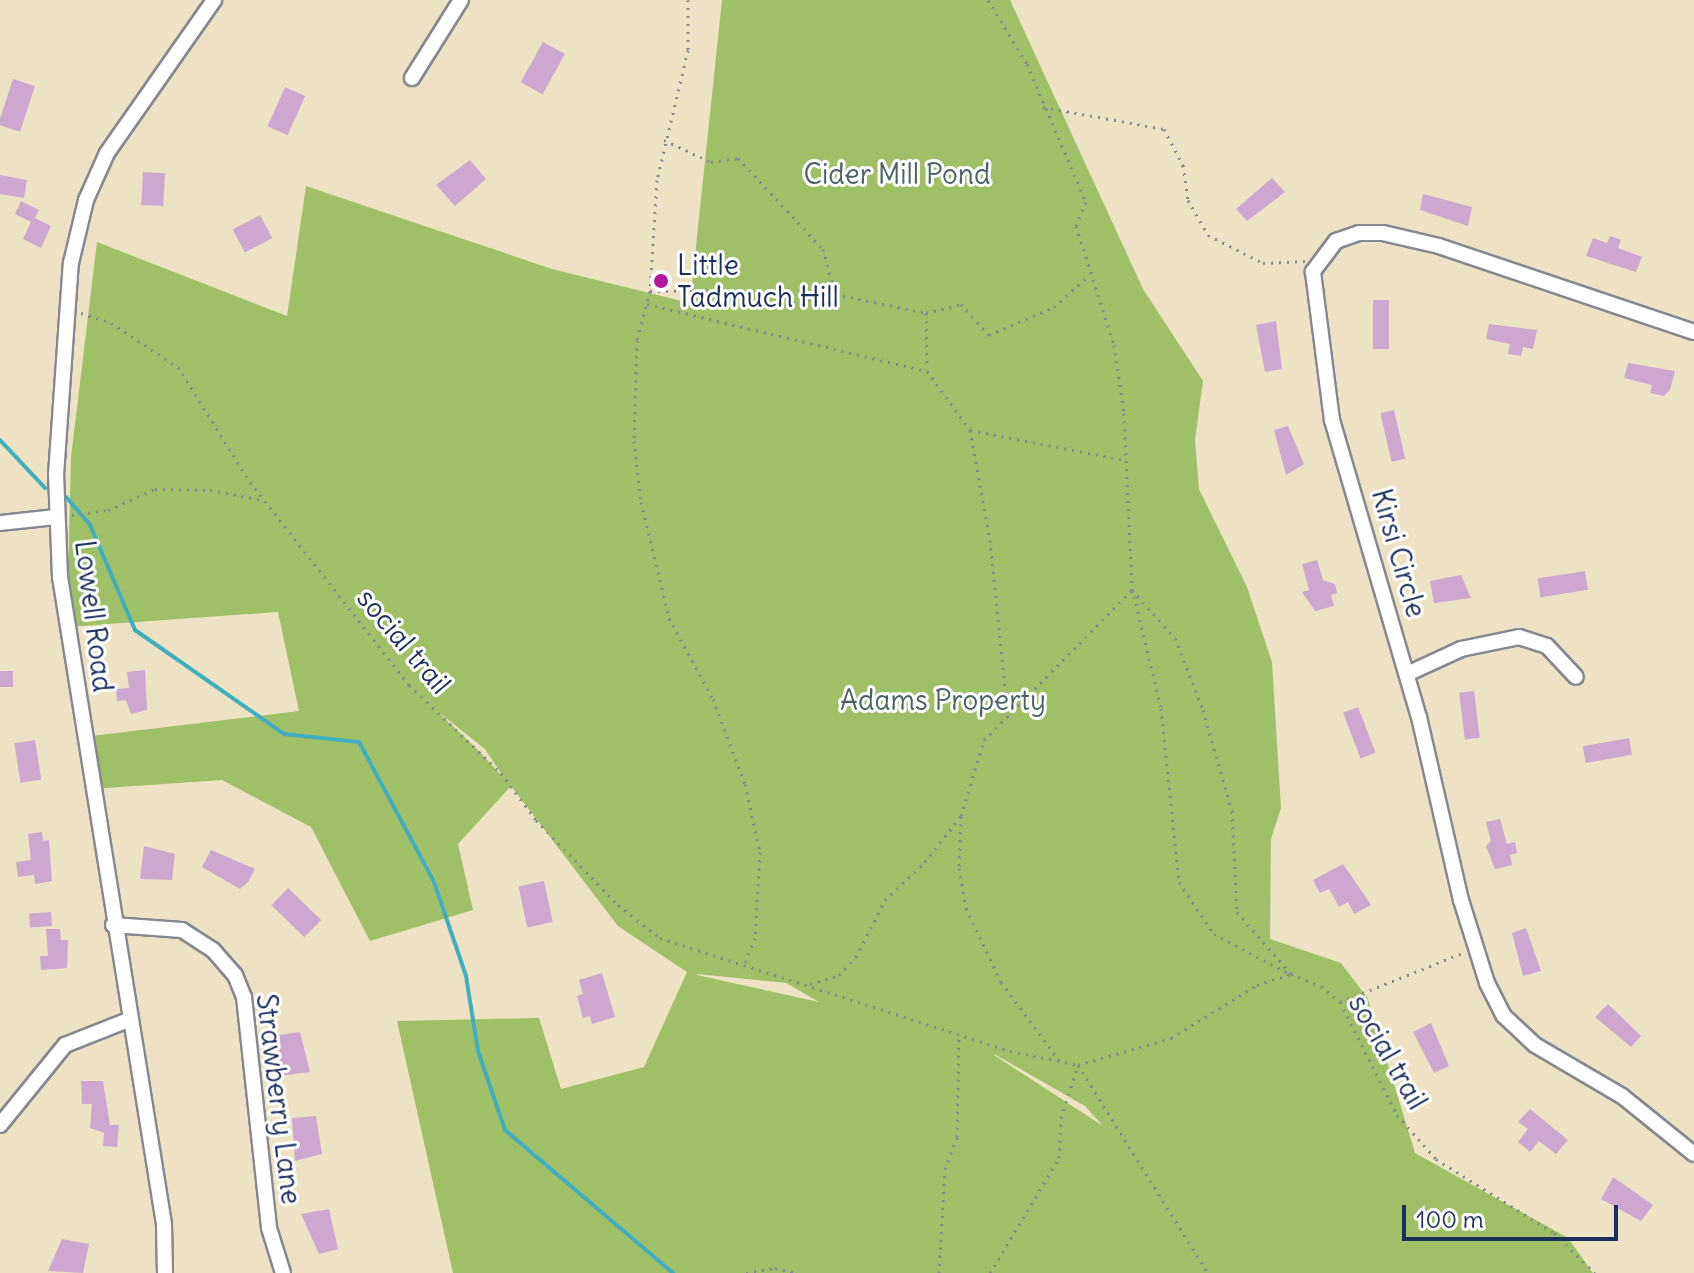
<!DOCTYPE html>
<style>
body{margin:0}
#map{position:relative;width:1694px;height:1273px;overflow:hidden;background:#ede3c4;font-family:Delius,sans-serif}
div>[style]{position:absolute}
.green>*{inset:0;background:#a0c068}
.stream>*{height:4px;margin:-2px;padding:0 2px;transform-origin:2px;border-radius:2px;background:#41aebf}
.building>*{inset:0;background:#cda7cf;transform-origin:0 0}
.path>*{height:3px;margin-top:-1.5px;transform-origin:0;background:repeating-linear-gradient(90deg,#848991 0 2px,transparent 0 8px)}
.roads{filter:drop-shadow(2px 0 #848991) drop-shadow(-2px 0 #848991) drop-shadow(0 2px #848991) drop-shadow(0 -2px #848991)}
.minor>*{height:14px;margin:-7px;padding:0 7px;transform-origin:7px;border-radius:7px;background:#fff}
.dots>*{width:22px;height:22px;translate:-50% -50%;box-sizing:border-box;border:4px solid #fff;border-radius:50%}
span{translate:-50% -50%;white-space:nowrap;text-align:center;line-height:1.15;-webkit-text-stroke:6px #fff;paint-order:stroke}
.park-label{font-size:28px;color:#4a6262}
.poi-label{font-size:28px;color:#1b2f5e}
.left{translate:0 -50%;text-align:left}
.street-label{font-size:28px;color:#1b2f5e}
.scale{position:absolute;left:1402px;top:1205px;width:216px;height:36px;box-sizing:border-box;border:4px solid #1b2f5e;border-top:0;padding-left:10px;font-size:24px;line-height:28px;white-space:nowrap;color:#1b2f5e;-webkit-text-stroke:6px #fff;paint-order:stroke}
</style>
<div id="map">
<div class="green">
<div style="clip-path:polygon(evenodd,722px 0,1010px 0,1143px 289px,1203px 381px,1195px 440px,1199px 489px,1247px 587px,1272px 662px,1281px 808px,1271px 839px,1270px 939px,1341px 963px,1368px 999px,1415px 1153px,1568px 1238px,1593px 1273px,453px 1273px,397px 1021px,539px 1018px,561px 1089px,644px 1067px,687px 972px,618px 926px,511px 786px,458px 844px,473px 910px,370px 941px,311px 827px,222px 780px,91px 789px,83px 737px,299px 711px,278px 612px,67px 627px,71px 457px,97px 242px,287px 316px,306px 186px,552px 269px,690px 303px,722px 0,437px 711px,485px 749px,504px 778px,476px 748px,437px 711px,722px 0,697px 974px,786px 983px,819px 1002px,697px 975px,697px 974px,722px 0,994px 1054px,1085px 1106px,1103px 1126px,994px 1055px,994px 1054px)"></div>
</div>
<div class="stream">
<div style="left:0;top:440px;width:66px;rotate:46.8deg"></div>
<div style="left:66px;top:497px;width:37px;rotate:49deg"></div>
<div style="left:90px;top:525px;width:114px;rotate:66.8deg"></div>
<div style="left:135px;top:630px;width:182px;rotate:34.9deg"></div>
<div style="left:284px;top:734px;width:75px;rotate:6.1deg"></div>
<div style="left:359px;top:742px;width:159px;rotate:61.8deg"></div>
<div style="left:434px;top:882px;width:99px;rotate:71.2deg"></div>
<div style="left:466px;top:976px;width:76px;rotate:80.9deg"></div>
<div style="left:478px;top:1051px;width:83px;rotate:71.1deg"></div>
<div style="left:505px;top:1130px;width:221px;rotate:40.4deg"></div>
</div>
<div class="building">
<div style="left:543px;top:42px;width:25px;height:46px;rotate:29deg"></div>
<div style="left:13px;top:79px;width:23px;height:48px;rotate:18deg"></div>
<div style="left:285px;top:87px;width:22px;height:43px;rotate:24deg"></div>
<div style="clip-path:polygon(470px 160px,486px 179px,455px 206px,436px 185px)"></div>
<div style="left:143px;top:172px;width:22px;height:33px;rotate:3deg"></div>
<div style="clip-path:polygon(0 175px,27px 180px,24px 198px,0 194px)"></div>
<div style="clip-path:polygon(1272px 178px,1285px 192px,1247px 221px,1236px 209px)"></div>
<div style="clip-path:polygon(1423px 194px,1472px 207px,1468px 226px,1420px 210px)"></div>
<div style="clip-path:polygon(21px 201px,39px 210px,35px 218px,51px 226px,41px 248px,23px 239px,31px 222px,15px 214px)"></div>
<div style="left:260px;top:215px;width:26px;height:31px;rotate:62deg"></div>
<div style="clip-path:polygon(1610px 236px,1621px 240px,1618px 248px,1642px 257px,1636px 272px,1586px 256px,1593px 238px,1607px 243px)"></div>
<div style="left:1373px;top:300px;width:16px;height:49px"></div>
<div style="clip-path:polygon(1276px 321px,1282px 369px,1265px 372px,1256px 325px)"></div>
<div style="clip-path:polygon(1489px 324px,1537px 330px,1533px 349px,1523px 347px,1521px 356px,1508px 354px,1510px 344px,1486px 339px)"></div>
<div style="clip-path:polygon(1628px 363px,1675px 371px,1670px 390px,1664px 396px,1650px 393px,1652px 385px,1624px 378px)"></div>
<div style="left:1394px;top:410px;width:50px;height:14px;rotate:77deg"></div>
<div style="clip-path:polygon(1288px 426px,1304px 464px,1286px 475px,1274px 430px)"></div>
<div style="clip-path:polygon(1317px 560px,1323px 580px,1335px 584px,1337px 593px,1331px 595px,1334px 606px,1315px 611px,1302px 592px,1309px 590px,1302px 564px)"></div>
<div style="left:1585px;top:571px;width:19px;height:48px;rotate:81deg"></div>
<div style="clip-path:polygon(1461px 575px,1471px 598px,1434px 603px,1430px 581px)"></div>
<div style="clip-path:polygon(145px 670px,147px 710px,131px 714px,126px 700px,117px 701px,116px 689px,129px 688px,127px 672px)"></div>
<div style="left:0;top:671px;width:13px;height:16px"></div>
<div style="left:1474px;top:691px;width:47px;height:15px;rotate:83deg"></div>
<div style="left:1358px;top:707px;width:49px;height:16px;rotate:69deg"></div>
<div style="left:1629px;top:738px;width:17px;height:47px;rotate:80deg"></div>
<div style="left:35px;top:740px;width:40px;height:21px;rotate:81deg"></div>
<div style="clip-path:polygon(1500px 819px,1507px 844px,1515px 842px,1517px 853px,1510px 855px,1512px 865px,1495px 869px,1486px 846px,1491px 841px,1486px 822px)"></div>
<div style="clip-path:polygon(42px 832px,43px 841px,49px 840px,52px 881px,35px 884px,34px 875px,18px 877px,16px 862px,31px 860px,28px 834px)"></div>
<div style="clip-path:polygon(144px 846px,175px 854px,172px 880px,140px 879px)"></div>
<div style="clip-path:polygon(211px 850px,255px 869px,248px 882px,240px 889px,202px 867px)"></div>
<div style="clip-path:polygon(1343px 864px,1371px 905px,1354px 914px,1348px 902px,1339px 907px,1329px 889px,1320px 893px,1313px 880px)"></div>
<div style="left:544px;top:881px;width:42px;height:26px;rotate:78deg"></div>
<div style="left:288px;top:888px;width:46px;height:24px;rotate:44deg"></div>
<div style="left:51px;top:912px;width:14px;height:22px;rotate:86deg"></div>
<div style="clip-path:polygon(1526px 928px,1541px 971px,1523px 976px,1512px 933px)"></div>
<div style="clip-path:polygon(46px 929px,60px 929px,61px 940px,68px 940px,67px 968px,41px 970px,40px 956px,48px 956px)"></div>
<div style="clip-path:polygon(602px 973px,615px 1017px,592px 1024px,590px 1016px,583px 1018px,577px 996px,583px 994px,579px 980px)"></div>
<div style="clip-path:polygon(1608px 1004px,1641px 1036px,1631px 1047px,1595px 1017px)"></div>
<div style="clip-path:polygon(1431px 1023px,1449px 1066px,1434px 1073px,1413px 1032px)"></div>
<div style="clip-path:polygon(300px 1032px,310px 1072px,280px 1076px,279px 1035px)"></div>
<div style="clip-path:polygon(81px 1081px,103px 1081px,110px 1125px,119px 1125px,117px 1147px,103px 1146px,104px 1133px,90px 1128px,92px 1104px,82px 1104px)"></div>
<div style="clip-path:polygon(1530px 1109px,1568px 1140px,1556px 1154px,1539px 1141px,1530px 1152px,1518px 1142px,1528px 1129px,1518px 1122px)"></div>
<div style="clip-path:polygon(316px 1116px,322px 1154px,295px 1161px,292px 1118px)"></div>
<div style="clip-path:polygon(1613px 1177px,1653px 1205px,1641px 1221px,1601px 1199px)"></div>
<div style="clip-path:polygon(329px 1209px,338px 1249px,319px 1254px,301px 1214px)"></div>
<div style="clip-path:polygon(62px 1239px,89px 1244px,83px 1273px,48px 1271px)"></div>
</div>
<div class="path">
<div style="left:688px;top:0;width:50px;rotate:90deg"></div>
<div style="left:688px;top:50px;width:134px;rotate:103.4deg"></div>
<div style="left:657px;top:180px;width:111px;rotate:93.6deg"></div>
<div style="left:650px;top:291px;width:51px;rotate:104.9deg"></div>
<div style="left:637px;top:340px;width:101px;rotate:91.7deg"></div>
<div style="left:634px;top:441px;width:61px;rotate:83.5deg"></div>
<div style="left:641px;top:502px;width:119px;rotate:76.4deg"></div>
<div style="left:669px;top:618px;width:92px;rotate:61.5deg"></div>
<div style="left:713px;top:699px;width:91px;rotate:69.4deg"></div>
<div style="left:745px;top:784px;width:70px;rotate:77.6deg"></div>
<div style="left:760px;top:852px;width:86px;rotate:93.3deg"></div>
<div style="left:755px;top:938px;width:32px;rotate:112deg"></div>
<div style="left:988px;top:0;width:75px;rotate:58.6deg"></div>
<div style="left:1027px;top:64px;width:150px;rotate:66.9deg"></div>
<div style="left:1086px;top:202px;width:26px;rotate:113deg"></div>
<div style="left:1076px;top:226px;width:125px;rotate:72.3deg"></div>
<div style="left:1114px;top:345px;width:69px;rotate:81.6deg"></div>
<div style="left:1124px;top:413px;width:177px;rotate:87.4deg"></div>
<div style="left:1132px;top:590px;width:64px;rotate:48.1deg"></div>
<div style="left:1175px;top:638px;width:77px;rotate:68.7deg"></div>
<div style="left:1203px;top:710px;width:105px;rotate:74deg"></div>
<div style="left:1232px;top:811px;width:101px;rotate:87.2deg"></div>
<div style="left:1237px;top:912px;width:82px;rotate:48.9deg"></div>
<div style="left:1291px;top:974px;width:32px;rotate:22deg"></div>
<div style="left:1321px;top:986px;width:25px;rotate:40deg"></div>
<div style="left:1340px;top:1002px;width:127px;rotate:63.2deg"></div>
<div style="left:1397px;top:1115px;width:59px;rotate:48.4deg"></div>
<div style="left:1436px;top:1159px;width:139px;rotate:32.1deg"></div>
<div style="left:1554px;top:1233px;width:57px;rotate:44.3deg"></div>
<div style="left:1043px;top:107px;width:123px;rotate:10.3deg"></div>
<div style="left:1164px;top:129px;width:41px;rotate:62.2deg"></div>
<div style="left:1183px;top:165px;width:35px;rotate:82deg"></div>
<div style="left:1188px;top:200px;width:40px;rotate:60.3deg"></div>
<div style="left:1208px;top:235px;width:62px;rotate:27deg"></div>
<div style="left:1263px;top:263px;width:42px;rotate:-2.7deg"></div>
<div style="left:664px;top:140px;width:52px;rotate:25.1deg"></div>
<div style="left:711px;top:162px;width:27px;rotate:-8deg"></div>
<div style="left:738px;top:158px;width:125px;rotate:47deg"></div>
<div style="left:823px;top:249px;width:47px;rotate:75.1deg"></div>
<div style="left:650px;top:291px;width:91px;rotate:-0.6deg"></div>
<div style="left:741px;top:290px;width:39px;rotate:24deg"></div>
<div style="left:777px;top:306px;width:59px;rotate:-11.7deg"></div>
<div style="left:835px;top:294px;width:93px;rotate:11.8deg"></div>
<div style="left:926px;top:313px;width:36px;rotate:-14deg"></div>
<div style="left:961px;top:304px;width:42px;rotate:47.9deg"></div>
<div style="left:989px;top:335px;width:71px;rotate:-23.3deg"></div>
<div style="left:1054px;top:307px;width:47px;rotate:-42.4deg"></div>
<div style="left:647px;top:304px;width:288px;rotate:13.5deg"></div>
<div style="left:81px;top:313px;width:32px;rotate:18deg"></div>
<div style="left:111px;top:323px;width:80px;rotate:33.3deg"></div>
<div style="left:178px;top:367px;width:136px;rotate:57.9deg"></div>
<div style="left:250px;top:482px;width:258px;rotate:51.9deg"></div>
<div style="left:409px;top:685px;width:127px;rotate:43.7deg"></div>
<div style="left:501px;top:773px;width:59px;rotate:53.3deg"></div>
<div style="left:536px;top:820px;width:118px;rotate:46deg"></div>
<div style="left:618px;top:905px;width:53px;rotate:38.2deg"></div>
<div style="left:660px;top:938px;width:368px;rotate:17.9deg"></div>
<div style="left:1010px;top:1051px;width:69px;rotate:11.6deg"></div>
<div style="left:1078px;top:1065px;width:97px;rotate:-16.2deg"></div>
<div style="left:1171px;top:1038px;width:101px;rotate:-31.6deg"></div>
<div style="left:1257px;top:985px;width:36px;rotate:-18deg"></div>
<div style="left:926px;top:313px;width:56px;rotate:89deg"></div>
<div style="left:927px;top:371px;width:73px;rotate:53.9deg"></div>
<div style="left:970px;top:430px;width:112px;rotate:79.7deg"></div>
<div style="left:990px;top:540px;width:179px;rotate:84.2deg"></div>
<div style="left:970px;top:430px;width:158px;rotate:11deg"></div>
<div style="left:72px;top:515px;width:36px;rotate:-8deg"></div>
<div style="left:108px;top:510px;width:51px;rotate:-24.1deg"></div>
<div style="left:155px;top:489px;width:55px;rotate:1deg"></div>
<div style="left:210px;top:490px;width:53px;rotate:10.9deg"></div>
<div style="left:1134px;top:596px;width:115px;rotate:76.4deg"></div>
<div style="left:1161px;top:708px;width:175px;rotate:84.1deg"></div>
<div style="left:1179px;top:882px;width:63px;rotate:56.1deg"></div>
<div style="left:1214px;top:934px;width:84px;rotate:27.8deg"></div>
<div style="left:961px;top:816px;width:52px;rotate:92.2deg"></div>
<div style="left:959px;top:868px;width:41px;rotate:80.1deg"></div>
<div style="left:966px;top:908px;width:82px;rotate:64.7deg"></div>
<div style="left:1001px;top:982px;width:102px;rotate:53.4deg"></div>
<div style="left:810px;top:984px;width:30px;rotate:-17deg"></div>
<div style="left:839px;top:975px;width:25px;rotate:-47deg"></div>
<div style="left:856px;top:957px;width:64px;rotate:-63deg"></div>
<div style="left:885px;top:900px;width:55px;rotate:-43.5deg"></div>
<div style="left:925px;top:862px;width:58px;rotate:-52deg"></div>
<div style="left:961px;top:816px;width:79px;rotate:-73.2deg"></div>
<div style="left:984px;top:740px;width:211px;rotate:-45.4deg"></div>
<div style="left:1340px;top:1002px;width:135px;rotate:-21.8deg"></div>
<div style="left:1078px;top:1065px;width:245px;rotate:58deg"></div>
<div style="left:746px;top:1273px;width:29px;rotate:-10deg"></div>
<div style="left:775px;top:1268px;width:21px;rotate:14deg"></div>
<div style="left:939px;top:1273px;width:104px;rotate:-86.7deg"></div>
<div style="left:945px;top:1169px;width:34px;rotate:-69deg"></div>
<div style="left:957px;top:1137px;width:103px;rotate:-88.9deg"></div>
<div style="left:990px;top:1273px;width:134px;rotate:-59deg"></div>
<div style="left:1059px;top:1158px;width:40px;rotate:-87.1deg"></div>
<div style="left:1061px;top:1118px;width:56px;rotate:-72.2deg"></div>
</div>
<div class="roads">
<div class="minor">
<div style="left:412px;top:78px;width:92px;rotate:-57.9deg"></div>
<div style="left:1694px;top:332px;width:269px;rotate:-161.4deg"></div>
<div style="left:1439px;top:246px;width:57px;rotate:-166.9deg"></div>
<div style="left:1383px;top:233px;width:24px;rotate:180deg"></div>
<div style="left:1359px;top:233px;width:24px;rotate:161deg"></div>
<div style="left:1336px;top:241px;width:39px;rotate:127deg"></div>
<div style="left:1313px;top:272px;width:149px;rotate:82.7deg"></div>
<div style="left:1332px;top:420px;width:309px;rotate:73.7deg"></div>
<div style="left:1419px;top:717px;width:188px;rotate:77.1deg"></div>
<div style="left:1461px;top:900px;width:87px;rotate:72.6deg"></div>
<div style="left:1487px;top:983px;width:37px;rotate:63deg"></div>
<div style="left:1504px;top:1016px;width:42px;rotate:43.1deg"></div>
<div style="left:1535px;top:1045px;width:101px;rotate:30.4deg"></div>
<div style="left:1622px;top:1096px;width:92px;rotate:38.9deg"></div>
<div style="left:0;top:523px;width:56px;rotate:-6.1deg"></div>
<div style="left:1407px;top:674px;width:60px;rotate:-24.8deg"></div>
<div style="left:1461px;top:649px;width:59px;rotate:-11.7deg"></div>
<div style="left:1519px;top:637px;width:29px;rotate:18deg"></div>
<div style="left:1547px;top:646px;width:42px;rotate:46.9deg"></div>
<div style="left:113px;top:925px;width:69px;rotate:4.1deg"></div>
<div style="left:182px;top:930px;width:37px;rotate:33deg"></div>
<div style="left:213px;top:950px;width:33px;rotate:49deg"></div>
<div style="left:235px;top:975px;width:24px;rotate:68deg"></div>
<div style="left:244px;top:997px;width:232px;rotate:83.8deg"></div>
<div style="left:269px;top:1228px;width:47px;rotate:72.7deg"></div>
<div style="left:0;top:1125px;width:103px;rotate:-50.9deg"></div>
<div style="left:65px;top:1045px;width:68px;rotate:-21.6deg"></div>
<div style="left:165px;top:1273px;width:49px;rotate:-91.2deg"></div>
<div style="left:164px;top:1224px;width:655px;rotate:-99.13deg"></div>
<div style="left:60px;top:577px;width:102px;rotate:-92.2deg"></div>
<div style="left:56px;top:475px;width:213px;rotate:-86deg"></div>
<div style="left:71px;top:263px;width:65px;rotate:-76.6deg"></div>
<div style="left:86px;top:200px;width:51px;rotate:-65.9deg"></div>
<div style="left:107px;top:153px;width:187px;rotate:-55deg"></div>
</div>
</div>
<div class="dots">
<div style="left:661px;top:281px;background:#b5179e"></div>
</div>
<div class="park-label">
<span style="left:897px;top:174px">Cider Mill Pond</span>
<span style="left:943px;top:700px">Adams Property</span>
</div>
<div class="poi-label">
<span class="left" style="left:677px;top:281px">Little<br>Tadmuch Hill</span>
</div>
<div class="street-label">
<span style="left:1399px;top:553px;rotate:74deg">Kirsi Circle</span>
<span style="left:94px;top:616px;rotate:83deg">Lowell Road</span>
<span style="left:404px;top:641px;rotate:50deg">social trail</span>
<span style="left:1388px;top:1052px;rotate:60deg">social trail</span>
<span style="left:279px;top:1099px;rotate:83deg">Strawberry Lane</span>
</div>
<div class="scale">100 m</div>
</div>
